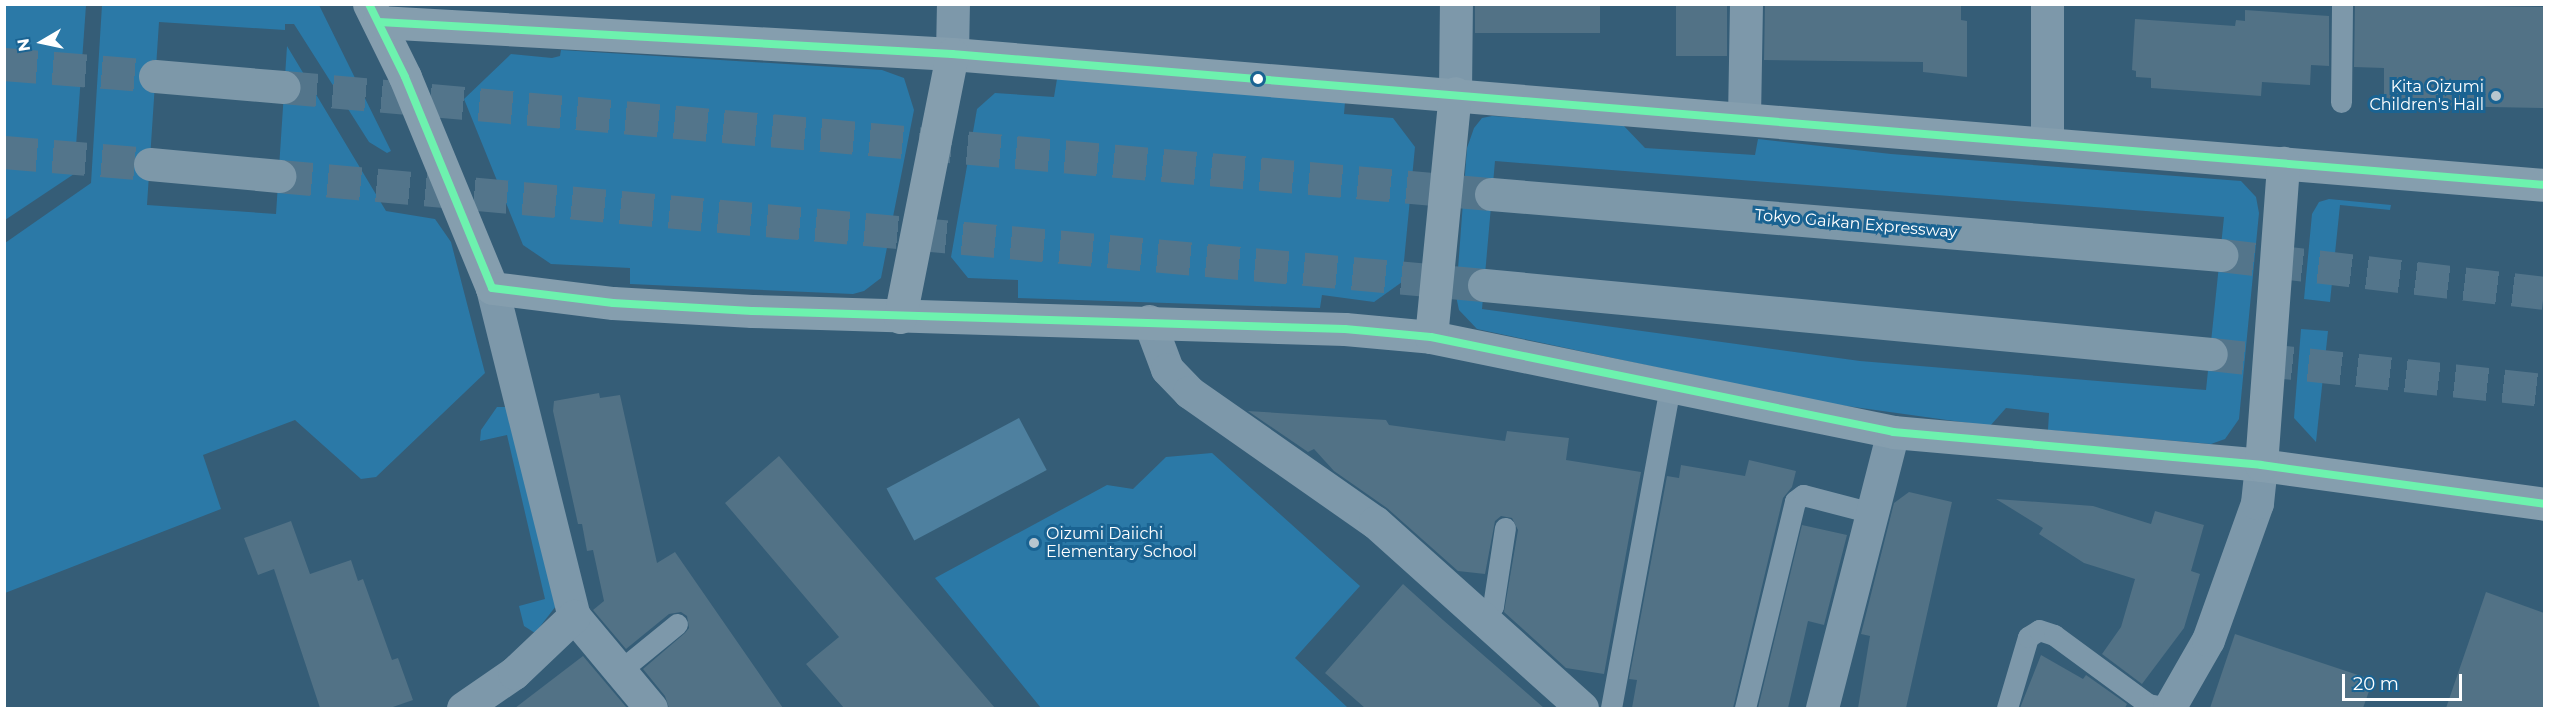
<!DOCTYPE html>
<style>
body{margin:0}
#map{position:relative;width:2549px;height:713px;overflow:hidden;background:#355d77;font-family:Montserrat,sans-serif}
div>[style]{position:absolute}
.green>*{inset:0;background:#2b79a7}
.water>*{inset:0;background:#4e809f;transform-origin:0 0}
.building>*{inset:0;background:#527286;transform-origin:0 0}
.highway-tunnel>*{height:33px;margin-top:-16.5px;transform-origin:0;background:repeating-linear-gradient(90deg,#53758b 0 33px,transparent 0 49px)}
.lane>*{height:21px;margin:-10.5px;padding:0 10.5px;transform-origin:10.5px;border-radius:10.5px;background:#7d98aa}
.street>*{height:33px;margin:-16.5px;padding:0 16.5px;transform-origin:16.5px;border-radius:16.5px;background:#7d98aa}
.secondary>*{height:33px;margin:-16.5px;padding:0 16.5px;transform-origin:16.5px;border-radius:16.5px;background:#859eae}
.highway>*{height:33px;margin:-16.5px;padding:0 16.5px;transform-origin:16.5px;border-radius:16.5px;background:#7d98a9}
.bus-1>*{height:8px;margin:-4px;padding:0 4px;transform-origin:4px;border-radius:4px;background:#6df2ae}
.dots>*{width:16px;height:16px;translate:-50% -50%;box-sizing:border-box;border:3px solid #1a6392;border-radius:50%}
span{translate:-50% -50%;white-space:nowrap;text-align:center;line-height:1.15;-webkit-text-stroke:6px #1a6392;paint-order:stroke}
.poi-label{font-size:16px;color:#fff}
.right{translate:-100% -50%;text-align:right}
.left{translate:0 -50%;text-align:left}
.street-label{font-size:16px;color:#fff}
.frame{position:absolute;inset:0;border:6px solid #fff;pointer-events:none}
.north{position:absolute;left:12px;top:12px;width:60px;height:60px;-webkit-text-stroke:4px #1a6392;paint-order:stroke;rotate:261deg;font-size:16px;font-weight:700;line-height:24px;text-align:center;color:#fff}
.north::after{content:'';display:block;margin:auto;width:21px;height:27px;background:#fff;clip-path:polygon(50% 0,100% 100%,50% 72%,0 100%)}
.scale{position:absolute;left:2342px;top:674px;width:120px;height:27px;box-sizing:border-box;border:3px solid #fff;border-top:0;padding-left:8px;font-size:18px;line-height:21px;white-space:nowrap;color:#fff;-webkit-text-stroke:4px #1a6392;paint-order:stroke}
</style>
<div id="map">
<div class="green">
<div style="clip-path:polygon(5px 4px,86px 5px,74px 174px,5px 220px)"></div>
<div style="clip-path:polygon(102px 5px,319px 5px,391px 151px,387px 153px,369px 142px,294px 24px,285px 24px,285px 30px,159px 22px,147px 205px,276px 214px,287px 46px,386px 211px,435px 219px,451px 242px,485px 373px,376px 477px,361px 479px,295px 420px,203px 455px,221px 509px,5px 593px,5px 243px,91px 183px)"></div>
<div style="clip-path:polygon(561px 50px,882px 70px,904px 78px,914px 110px,881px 278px,864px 291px,853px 294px,630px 284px,630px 268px,551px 264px,523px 245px,464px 99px,511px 54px,552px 58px,560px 56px)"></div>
<div style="clip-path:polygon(1057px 79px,1345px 102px,1344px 114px,1393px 118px,1415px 147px,1402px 282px,1374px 302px,1322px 295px,1320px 308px,1018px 298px,1018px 280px,968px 278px,951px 257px,977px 109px,995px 93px,1054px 97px)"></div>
<div style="clip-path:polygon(evenodd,1492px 116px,1623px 125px,1645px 148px,1755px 155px,1758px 139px,1891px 154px,2241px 181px,2256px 197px,2259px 213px,2239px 419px,2225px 439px,2211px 444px,2048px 430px,2049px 413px,2006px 408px,1990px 426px,1818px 402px,1477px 329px,1459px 310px,1456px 296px,1467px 148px,1474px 128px,1482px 118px,1492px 116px,1495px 161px,2224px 217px,2206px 390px,1860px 361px,1482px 309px,1495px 161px)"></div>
<div style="clip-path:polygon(2329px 199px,2391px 205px,2390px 210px,2340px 205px,2330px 302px,2304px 299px,2312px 214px,2319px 202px)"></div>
<div style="clip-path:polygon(2301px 329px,2328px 331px,2316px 442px,2294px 418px)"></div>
<div style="clip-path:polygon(497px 407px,506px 407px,556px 606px,535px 633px,524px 626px,519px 606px,545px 599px,507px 435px,480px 441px,481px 430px)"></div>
<div style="clip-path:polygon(1212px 453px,1360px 586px,1295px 658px,1348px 708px,1041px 708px,935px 578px,1107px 485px,1133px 489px,1166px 457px)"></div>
</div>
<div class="water">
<div style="left:1019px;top:418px;width:59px;height:150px;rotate:62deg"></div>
</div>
<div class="building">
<div style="left:1475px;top:4px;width:125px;height:29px"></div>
<div style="left:1676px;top:4px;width:51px;height:52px"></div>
<div style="clip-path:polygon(1765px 4px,1961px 4px,1961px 20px,1967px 21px,1967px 77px,1923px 72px,1923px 62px,1764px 60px)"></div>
<div style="clip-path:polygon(2355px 4px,2544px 7px,2544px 108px,2384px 105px,2384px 68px,2354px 67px)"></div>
<div style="clip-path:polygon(2245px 10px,2329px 16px,2329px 66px,2311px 65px,2310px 85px,2262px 82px,2261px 96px,2151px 88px,2151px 78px,2136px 77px,2136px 71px,2132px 70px,2135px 19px,2235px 26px,2236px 20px,2245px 21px)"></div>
<div style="clip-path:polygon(599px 393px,600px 398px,620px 395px,657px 563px,675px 552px,783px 708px,669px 708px,665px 696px,643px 669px,685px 633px,689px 628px,687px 616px,681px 612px,669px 614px,626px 649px,593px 610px,604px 601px,593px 550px,587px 551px,582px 524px,578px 524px,553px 411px,554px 401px)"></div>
<div style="clip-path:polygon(1248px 411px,1386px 420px,1389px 425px,1505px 441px,1507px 431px,1569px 438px,1566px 460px,1641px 472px,1604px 674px,1566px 668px,1504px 612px,1518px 530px,1512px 518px,1501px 516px,1495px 521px,1485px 574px,1458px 571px,1387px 508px,1334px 471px,1314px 449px,1308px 452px)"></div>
<div style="clip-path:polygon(779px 456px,995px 708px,844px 708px,806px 664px,839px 637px,725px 503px)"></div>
<div style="clip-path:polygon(1749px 460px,1796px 471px,1792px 487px,1783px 498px,1733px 708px,1632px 708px,1637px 680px,1629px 679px,1667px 476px,1679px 478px,1681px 465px,1745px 476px)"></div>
<div style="clip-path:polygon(1909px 492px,1952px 502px,1906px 708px,1858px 708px,1870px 636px,1861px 634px,1894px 503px)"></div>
<div style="clip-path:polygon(1996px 499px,2093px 506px,2151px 524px,2155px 511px,2204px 525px,2191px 571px,2200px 574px,2184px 628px,2142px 684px,2102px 654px,2121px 627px,2135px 579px,2084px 563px,2039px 534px,2043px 528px)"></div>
<div style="clip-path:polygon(291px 521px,310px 574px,351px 560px,358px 581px,363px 579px,392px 660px,398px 658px,413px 700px,390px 708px,320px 708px,274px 569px,258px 575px,244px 538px)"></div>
<div style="clip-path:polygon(1802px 525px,1847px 535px,1824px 625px,1808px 621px,1788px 708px,1758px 708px)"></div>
<div style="clip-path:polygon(1403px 584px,1443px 620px,1544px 708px,1365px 708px,1325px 673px)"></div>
<div style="clip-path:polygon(2486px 592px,2544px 613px,2544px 708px,2446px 708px)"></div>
<div style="clip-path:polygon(2235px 634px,2373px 680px,2363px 708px,2210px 708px)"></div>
<div style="clip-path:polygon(2041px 655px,2083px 679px,2086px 675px,2127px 704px,2125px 708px,2020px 708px)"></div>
<div style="clip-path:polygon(583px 656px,627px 708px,515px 708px)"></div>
</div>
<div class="highway-tunnel">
<div style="left:4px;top:64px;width:151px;rotate:4.5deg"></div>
<div style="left:284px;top:87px;width:1212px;rotate:5.07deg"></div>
<div style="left:4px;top:152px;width:146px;rotate:4.7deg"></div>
<div style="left:279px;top:176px;width:1210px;rotate:5.17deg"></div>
<div style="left:2221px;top:255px;width:325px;rotate:6.7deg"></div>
<div style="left:2211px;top:354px;width:335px;rotate:6.2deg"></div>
</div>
<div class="lane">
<div style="left:2341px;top:102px;width:98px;rotate:-89.4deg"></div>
<div style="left:1483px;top:619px;width:16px;rotate:-52deg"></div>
<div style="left:1493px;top:606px;width:79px;rotate:-81.3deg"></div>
<div style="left:622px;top:669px;width:71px;rotate:-39.3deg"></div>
<div style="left:1611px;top:708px;width:326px;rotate:-79.6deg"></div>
<div style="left:1745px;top:708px;width:213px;rotate:-76.4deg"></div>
<div style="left:1795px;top:501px;width:10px;rotate:-37deg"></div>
<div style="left:1803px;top:495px;width:71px;rotate:14.6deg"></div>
<div style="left:2007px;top:708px;width:74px;rotate:-73.5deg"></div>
<div style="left:2028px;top:637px;width:13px;rotate:-32deg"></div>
<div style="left:2039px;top:630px;width:16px;rotate:18deg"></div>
<div style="left:2054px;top:635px;width:117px;rotate:36.3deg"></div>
<div style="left:2148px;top:704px;width:21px;rotate:11deg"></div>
</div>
<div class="street">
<div style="left:2047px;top:4px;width:137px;rotate:90deg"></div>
<div style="left:952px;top:54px;width:50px;rotate:-88.9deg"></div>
<div style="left:1455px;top:93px;width:89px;rotate:-89.4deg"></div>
<div style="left:1744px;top:118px;width:114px;rotate:-89deg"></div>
<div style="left:492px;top:288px;width:338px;rotate:76deg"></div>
<div style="left:574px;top:616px;width:120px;rotate:50.1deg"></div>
<div style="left:1149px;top:321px;width:51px;rotate:69.4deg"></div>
<div style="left:1167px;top:369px;width:32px;rotate:46deg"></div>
<div style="left:1189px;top:392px;width:227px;rotate:35deg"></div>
<div style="left:1375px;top:522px;width:278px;rotate:41.9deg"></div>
<div style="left:463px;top:708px;width:62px;rotate:-34.5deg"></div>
<div style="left:514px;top:673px;width:83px;rotate:-43.5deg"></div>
<div style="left:1822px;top:708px;width:285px;rotate:-75.6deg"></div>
<div style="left:2169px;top:708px;width:78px;rotate:-60.2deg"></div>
<div style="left:2208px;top:640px;width:145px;rotate:-70.3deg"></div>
<div style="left:2257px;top:503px;width:38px;rotate:-84deg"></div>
</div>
<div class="secondary">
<div style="left:369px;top:4px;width:81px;rotate:63.7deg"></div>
<div style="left:405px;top:77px;width:228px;rotate:67.6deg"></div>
<div style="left:492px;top:288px;width:122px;rotate:7.1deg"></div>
<div style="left:613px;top:303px;width:139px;rotate:3.3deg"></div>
<div style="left:752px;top:311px;width:593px;rotate:1.74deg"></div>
<div style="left:1345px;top:329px;width:86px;rotate:5.3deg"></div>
<div style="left:1431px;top:337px;width:472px;rotate:11.6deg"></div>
<div style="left:1893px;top:432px;width:369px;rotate:5.1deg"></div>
<div style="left:2261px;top:465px;width:286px;rotate:7.8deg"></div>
<div style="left:379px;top:22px;width:574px;rotate:3.2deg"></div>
<div style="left:952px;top:54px;width:1597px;rotate:4.7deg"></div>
<div style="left:900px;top:317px;width:268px;rotate:-78.8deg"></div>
<div style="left:1431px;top:337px;width:245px;rotate:-84.4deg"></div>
<div style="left:2261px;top:465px;width:303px;rotate:-85.8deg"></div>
</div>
<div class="highway">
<div style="left:155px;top:76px;width:129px;rotate:4.9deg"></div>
<div style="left:150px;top:164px;width:130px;rotate:5.3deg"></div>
<div style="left:1491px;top:194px;width:733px;rotate:4.78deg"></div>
<div style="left:1484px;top:285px;width:730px;rotate:5.42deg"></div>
</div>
<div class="bus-1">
<div style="left:369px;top:4px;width:81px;rotate:63.7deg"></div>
<div style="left:405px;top:77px;width:228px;rotate:67.6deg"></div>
<div style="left:492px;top:288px;width:122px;rotate:7.1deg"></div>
<div style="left:613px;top:303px;width:139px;rotate:3.3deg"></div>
<div style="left:752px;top:311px;width:593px;rotate:1.74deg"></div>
<div style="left:1345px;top:329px;width:86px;rotate:5.3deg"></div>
<div style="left:1431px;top:337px;width:472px;rotate:11.6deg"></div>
<div style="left:1893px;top:432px;width:369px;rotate:5.1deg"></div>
<div style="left:2261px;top:465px;width:286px;rotate:7.8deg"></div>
<div style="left:379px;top:22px;width:574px;rotate:3.2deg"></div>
<div style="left:952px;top:54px;width:1597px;rotate:4.7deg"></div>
</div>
<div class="dots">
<div style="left:1258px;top:79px;background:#fff"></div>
<div style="left:2496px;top:96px;background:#b8c6cf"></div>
<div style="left:1034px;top:543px;background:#b8c6cf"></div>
</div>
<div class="poi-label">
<span class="right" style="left:2484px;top:96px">Kita Oizumi<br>Children's Hall</span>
<span class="left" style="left:1046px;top:543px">Oizumi Daiichi<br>Elementary School</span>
</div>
<div class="street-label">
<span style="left:1856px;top:224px;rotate:5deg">Tokyo Gaikan Expressway</span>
</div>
<div class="frame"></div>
<div class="north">N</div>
<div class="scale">20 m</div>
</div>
